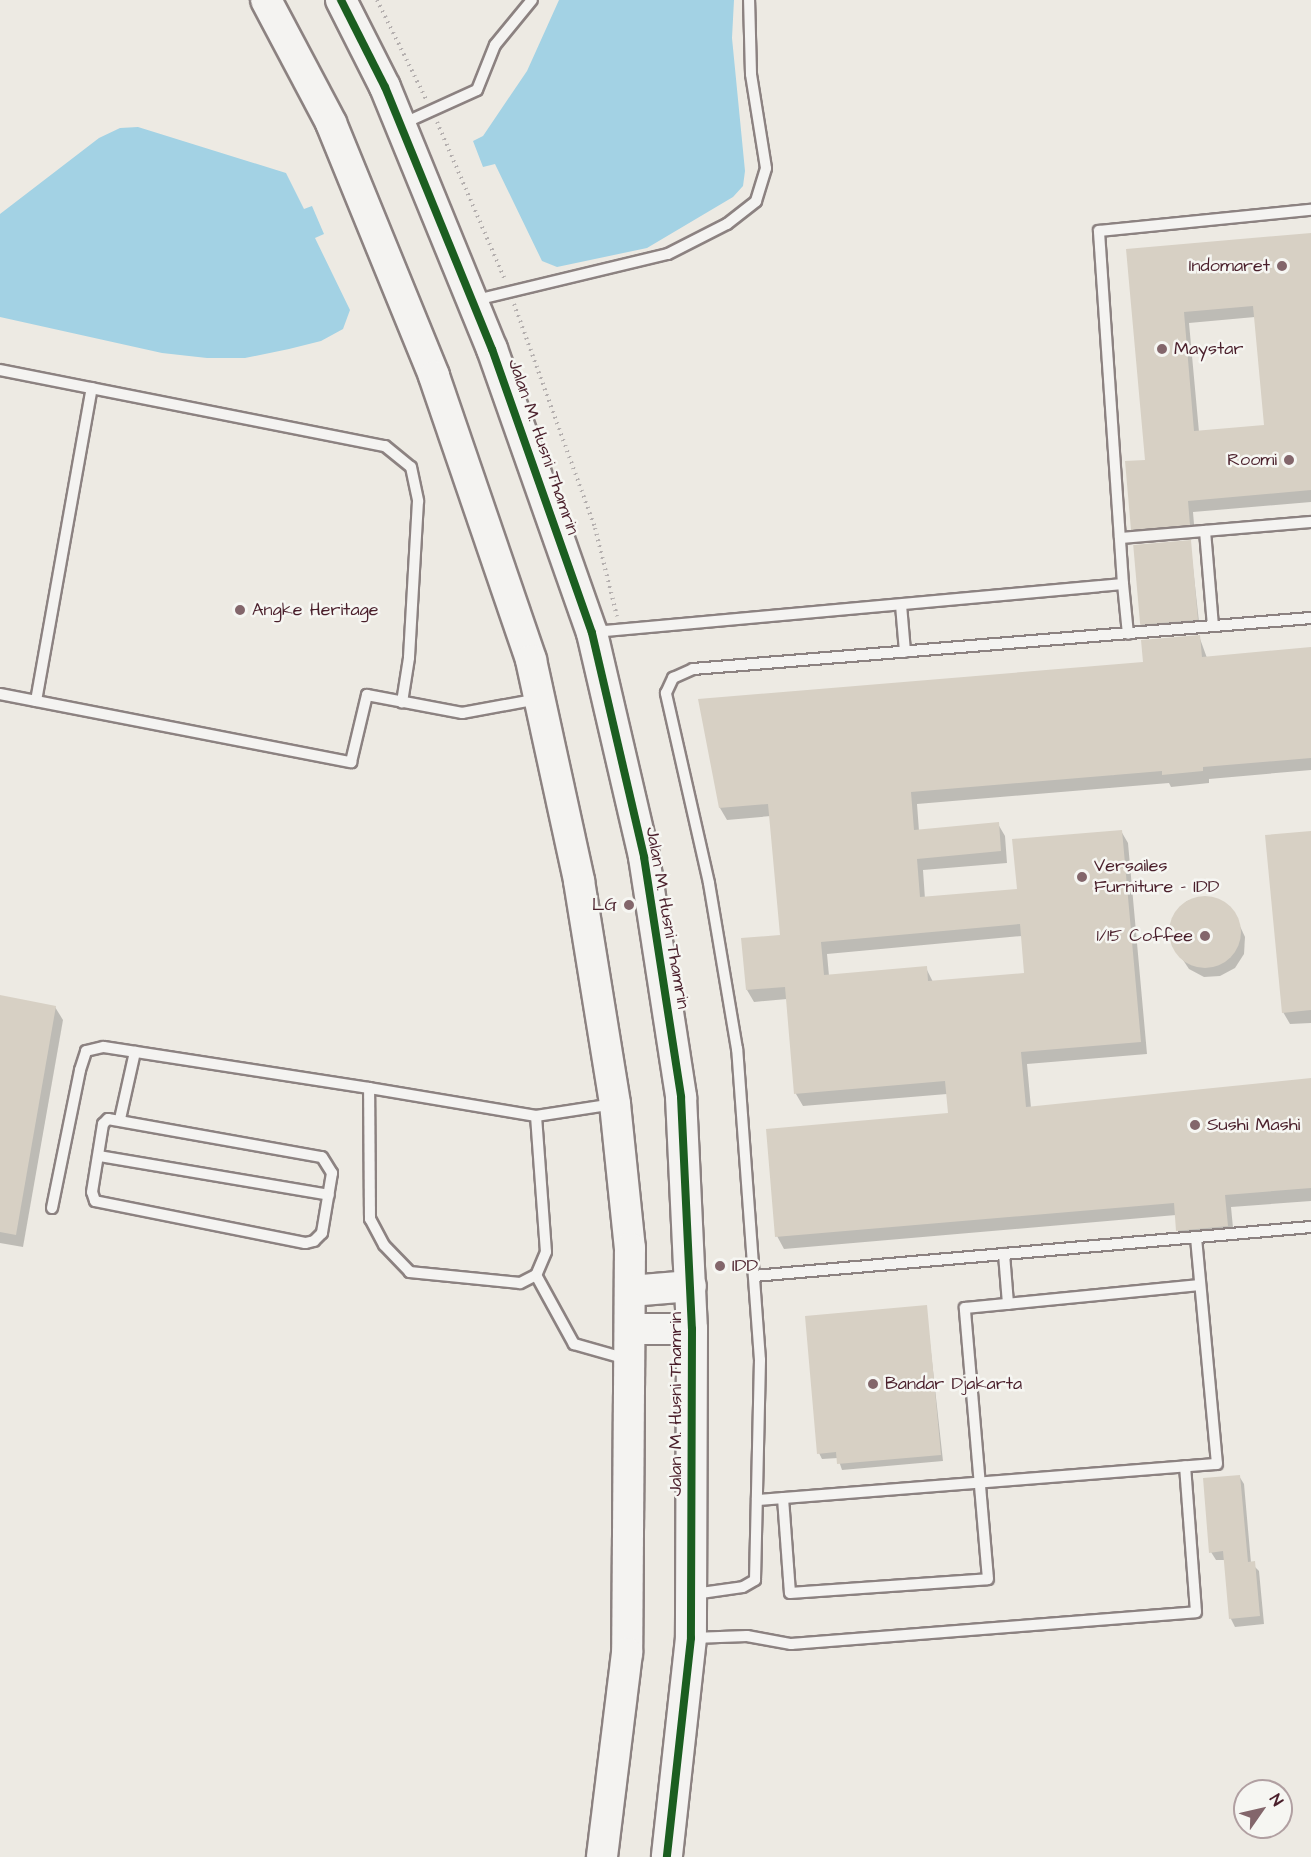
<!DOCTYPE html>
<style>
body{margin:0}
#map{position:relative;width:1311px;height:1857px;overflow:hidden;background:#edeae3;font-family:"Architects Daughter",sans-serif}
div>[style]{position:absolute}
.water>*{inset:0;background:#a3d2e4}
.shadow>*{inset:0;background:#0003}
.building>*{inset:0;background:#d7d0c4;transform-origin:0 0}
.round{border-radius:50%}
.path>*{height:4px;margin-top:-2px;transform-origin:0;background:repeating-linear-gradient(90deg,#b5b0af 0 1.5px,transparent 0 6px)}
.roads{filter:drop-shadow(2px 0 #8c8281) drop-shadow(-2px 0 #8c8281) drop-shadow(0 2px #8c8281) drop-shadow(0 -2px #8c8281)}
.service>*{height:10px;margin:-5px;padding:0 5px;transform-origin:5px;border-radius:5px;background:#f4f3f1}
.secondary>*{height:30px;margin:-15px;padding:0 15px;transform-origin:15px;border-radius:15px;background:#f4f3f1}
.cycleway>*{height:8px;margin:-4px;padding:0 4px;transform-origin:4px;border-radius:4px;background:#1b5e20}
.dots>*{width:16px;height:16px;translate:-50% -50%;box-sizing:border-box;border:3px solid #f6f6f2;border-radius:50%}
span{translate:-50% -50%;white-space:nowrap;text-align:center;line-height:1.15;-webkit-text-stroke:5px #f6f6f2;paint-order:stroke}
.poi-label{font-size:18px;color:#4a1f2b}
.right{translate:-100% -50%;text-align:right}
.left{translate:0 -50%;text-align:left}
.street-label{font-size:18px;color:#4a1f2b}
.north{position:absolute;left:1233px;top:1779px;width:60px;height:60px;box-sizing:border-box;background:#f6f6f2;border:2px solid #b1a0a2;border-radius:50%;rotate:56deg;font-size:16px;font-weight:700;line-height:24px;text-align:center;color:#4a1f2b}
.north::after{content:'';display:block;margin:auto;width:21px;height:27px;background:#83666b;clip-path:polygon(50% 0,100% 100%,50% 72%,0 100%)}
</style>
<div id="map">
<div class="water">
<div style="clip-path:polygon(559px 0,734px 0,732px 38px,745px 171px,743px 186px,733px 197px,647px 248px,557px 267px,542px 261px,495px 164px,483px 167px,473px 141px,483px 136px,527px 71px)"></div>
<div style="clip-path:polygon(138px 127px,286px 173px,304px 209px,312px 206px,324px 234px,315px 238px,350px 310px,343px 329px,321px 341px,289px 349px,245px 358px,207px 358px,162px 353px,0 317px,0 214px,99px 138px,120px 128px)"></div>
</div>
<div class="shadow">
<div style="clip-path:polygon(evenodd,1311px 235px,1311px 502px,1193px 512px,1195px 536px,1140px 541px,1133px 529px,1147px 461px,1128px 250px,1311px 235px,1255px 317px,1265px 426px,1199px 432px,1189px 323px,1255px 317px)"></div>
<div style="clip-path:polygon(1190px 541px,1199px 622px,1143px 627px,1141px 624px)"></div>
<div style="clip-path:polygon(evenodd,1199px 636px,1207px 658px,1311px 649px,1311px 770px,1209px 779px,1209px 783px,1171px 787px,1169px 783px,917px 804px,919px 831px,998px 824px,1005px 836px,1007px 863px,923px 870px,925px 899px,1018px 891px,1121px 831px,1128px 843px,1147px 1054px,1027px 1064px,1031px 1108px,1311px 1080px,1311px 1201px,1231px 1207px,1234px 1238px,1185px 1242px,1178px 1230px,1176px 1215px,784px 1249px,777px 1236px,949px 1115px,947px 1094px,803px 1106px,796px 1094px,787px 999px,754px 1002px,747px 990px,781px 936px,771px 816px,727px 820px,720px 808px,700px 701px,1145px 663px,1199px 636px,1022px 936px,1026px 974px,933px 982px,926px 968px,829px 976px,827px 954px,1022px 936px)"></div>
<div style="clip-path:polygon(1311px 832px,1311px 1023px,1290px 1024px,1283px 1012px)"></div>
<div style="clip-path:polygon(1203px 897px,1220px 900px,1233px 911px,1245px 937px,1244px 954px,1235px 968px,1220px 976px,1204px 977px,1189px 969px,1173px 945px,1170px 929px,1175px 913px,1187px 901px)"></div>
<div style="clip-path:polygon(0 997px,55px 1007px,63px 1020px,23px 1247px,0 1243px)"></div>
<div style="clip-path:polygon(926px 1307px,943px 1461px,842px 1470px,838px 1458px,822px 1459px,819px 1453px)"></div>
<div style="clip-path:polygon(1239px 1476px,1244px 1484px,1251px 1563px,1259px 1571px,1264px 1624px,1235px 1627px,1231px 1619px,1225px 1560px,1216px 1560px,1211px 1552px)"></div>
</div>
<div class="building">
<div style="clip-path:polygon(evenodd,1311px 233px,1311px 490px,1188px 501px,1190px 525px,1131px 530px,1125px 461px,1145px 460px,1126px 249px,1311px 233px,1253px 306px,1264px 425px,1194px 431px,1184px 312px,1253px 306px)"></div>
<div style="left:1191px;top:540px;width:80px;height:58px;rotate:85deg"></div>
<div style="clip-path:polygon(evenodd,1200px 635px,1202px 657px,1311px 647px,1311px 758px,1203px 767px,1203px 771px,1162px 775px,1162px 771px,911px 792px,914px 830px,999px 822px,1001px 851px,917px 859px,920px 897px,1017px 889px,1012px 839px,1122px 830px,1141px 1042px,1021px 1052px,1026px 1107px,1311px 1078px,1311px 1188px,1225px 1195px,1228px 1226px,1176px 1231px,1174px 1203px,775px 1237px,766px 1129px,948px 1113px,945px 1081px,794px 1094px,785px 987px,746px 990px,741px 938px,780px 935px,768px 804px,719px 808px,698px 699px,1143px 662px,1141px 640px,1200px 635px,1020px 924px,1024px 973px,928px 981px,927px 966px,824px 975px,821px 942px,1020px 924px)"></div>
<div style="clip-path:polygon(1311px 831px,1311px 1010px,1282px 1013px,1265px 835px)"></div>
<div class="round" style="left:1169px;top:896px;width:72px;height:72px"></div>
<div style="clip-path:polygon(0 995px,56px 1006px,16px 1235px,0 1232px)"></div>
<div style="clip-path:polygon(927px 1305px,941px 1455px,837px 1464px,836px 1452px,817px 1454px,805px 1316px)"></div>
<div style="clip-path:polygon(1240px 1475px,1248px 1562px,1255px 1561px,1260px 1616px,1229px 1619px,1223px 1551px,1209px 1553px,1203px 1478px)"></div>
</div>
<div class="path">
<div style="left:377px;top:0;width:110px;rotate:63.7deg"></div>
<div style="left:437px;top:122px;width:172px;rotate:66.7deg"></div>
<div style="left:514px;top:304px;width:238px;rotate:70.1deg"></div>
<div style="left:595px;top:528px;width:91px;rotate:76deg"></div>
</div>
<div class="roads">
<div class="service">
<div style="left:402px;top:124px;width:82px;rotate:-24.4deg"></div>
<div style="left:477px;top:90px;width:48px;rotate:-68.2deg"></div>
<div style="left:495px;top:45px;width:58px;rotate:-50.6deg"></div>
<div style="left:476px;top:300px;width:197px;rotate:-13.5deg"></div>
<div style="left:668px;top:254px;width:66px;rotate:-27deg"></div>
<div style="left:727px;top:224px;width:37px;rotate:-38deg"></div>
<div style="left:756px;top:201px;width:34px;rotate:-73deg"></div>
<div style="left:766px;top:168px;width:95px;rotate:-99.1deg"></div>
<div style="left:751px;top:74px;width:74px;rotate:-91.5deg"></div>
<div style="left:0;top:370px;width:392px;rotate:11.2deg"></div>
<div style="left:385px;top:446px;width:33px;rotate:39deg"></div>
<div style="left:411px;top:467px;width:35px;rotate:78deg"></div>
<div style="left:418px;top:501px;width:157px;rotate:93.3deg"></div>
<div style="left:409px;top:658px;width:45px;rotate:99deg"></div>
<div style="left:1205px;top:531px;width:95px;rotate:85.2deg"></div>
<div style="left:1120px;top:538px;width:192px;rotate:-4.8deg"></div>
<div style="left:1123px;top:584px;width:354px;rotate:-93.9deg"></div>
<div style="left:1099px;top:231px;width:213px;rotate:-5.7deg"></div>
<div style="left:901px;top:605px;width:47px;rotate:85.1deg"></div>
<div style="left:594px;top:632px;width:531px;rotate:-5.18deg"></div>
<div style="left:1123px;top:584px;width:50px;rotate:84.3deg"></div>
<div style="left:0;top:694px;width:358px;rotate:11deg"></div>
<div style="left:351px;top:762px;width:69px;rotate:-76.6deg"></div>
<div style="left:367px;top:695px;width:97px;rotate:10.7deg"></div>
<div style="left:462px;top:713px;width:77px;rotate:-10.4deg"></div>
<div style="left:36px;top:701px;width:318px;rotate:-79.9deg"></div>
<div style="left:536px;top:1116px;width:79px;rotate:-8.7deg"></div>
<div style="left:108px;top:1119px;width:217px;rotate:10.1deg"></div>
<div style="left:322px;top:1157px;width:19px;rotate:58deg"></div>
<div style="left:332px;top:1173px;width:61px;rotate:99.5deg"></div>
<div style="left:322px;top:1233px;width:11px;rotate:135deg"></div>
<div style="left:314px;top:1241px;width:9px;rotate:167deg"></div>
<div style="left:305px;top:1243px;width:214px;rotate:-168.7deg"></div>
<div style="left:95px;top:1201px;width:9px;rotate:-108deg"></div>
<div style="left:92px;top:1192px;width:69px;rotate:-80.8deg"></div>
<div style="left:103px;top:1124px;width:7px;rotate:-45deg"></div>
<div style="left:120px;top:1119px;width:69px;rotate:-77.4deg"></div>
<div style="left:99px;top:1156px;width:233px;rotate:9.6deg"></div>
<div style="left:52px;top:1208px;width:141px;rotate:-78.5deg"></div>
<div style="left:80px;top:1070px;width:20px;rotate:-72deg"></div>
<div style="left:86px;top:1051px;width:18px;rotate:-13deg"></div>
<div style="left:104px;top:1047px;width:268px;rotate:8.8deg"></div>
<div style="left:369px;top:1088px;width:169px;rotate:9.5deg"></div>
<div style="left:536px;top:1116px;width:136px;rotate:85.8deg"></div>
<div style="left:546px;top:1252px;width:25px;rotate:113deg"></div>
<div style="left:536px;top:1275px;width:18px;rotate:153deg"></div>
<div style="left:520px;top:1283px;width:111px;rotate:-174.3deg"></div>
<div style="left:410px;top:1272px;width:37px;rotate:-134deg"></div>
<div style="left:384px;top:1245px;width:30px;rotate:-118deg"></div>
<div style="left:370px;top:1219px;width:131px;rotate:-90.4deg"></div>
<div style="left:1004px;top:1254px;width:50px;rotate:85.4deg"></div>
<div style="left:536px;top:1275px;width:79px;rotate:61.2deg"></div>
<div style="left:574px;top:1344px;width:55px;rotate:15.8deg"></div>
<div style="left:754px;top:1276px;width:559px;rotate:-5.03deg"></div>
<div style="left:783px;top:1498px;width:95px;rotate:85.8deg"></div>
<div style="left:790px;top:1593px;width:198px;rotate:-4deg"></div>
<div style="left:988px;top:1579px;width:272px;rotate:-94.9deg"></div>
<div style="left:965px;top:1308px;width:236px;rotate:-5.6deg"></div>
<div style="left:757px;top:1500px;width:461px;rotate:-4.5deg"></div>
<div style="left:1217px;top:1464px;width:227px;rotate:-95.3deg"></div>
<div style="left:694px;top:1594px;width:49px;rotate:-8.1deg"></div>
<div style="left:743px;top:1587px;width:14px;rotate:-30deg"></div>
<div style="left:755px;top:1580px;width:220px;rotate:-88.7deg"></div>
<div style="left:760px;top:1360px;width:312px;rotate:-94.2deg"></div>
<div style="left:737px;top:1049px;width:168px;rotate:-99.6deg"></div>
<div style="left:709px;top:883px;width:195px;rotate:-102.8deg"></div>
<div style="left:666px;top:693px;width:17px;rotate:-65deg"></div>
<div style="left:673px;top:678px;width:22px;rotate:-24deg"></div>
<div style="left:693px;top:669px;width:620px;rotate:-4.72deg"></div>
<div style="left:693px;top:1638px;width:54px;rotate:-2.1deg"></div>
<div style="left:747px;top:1636px;width:45px;rotate:10.3deg"></div>
<div style="left:791px;top:1644px;width:406px;rotate:-4.5deg"></div>
<div style="left:1196px;top:1612px;width:146px;rotate:-94.3deg"></div>
</div>
<div class="secondary">
<div style="left:266px;top:0;width:139px;rotate:62.1deg"></div>
<div style="left:331px;top:123px;width:273px;rotate:67.8deg"></div>
<div style="left:434px;top:376px;width:300px;rotate:71.1deg"></div>
<div style="left:531px;top:660px;width:226px;rotate:77.7deg"></div>
<div style="left:579px;top:881px;width:226px;rotate:80.8deg"></div>
<div style="left:615px;top:1104px;width:145px;rotate:84.1deg"></div>
<div style="left:630px;top:1248px;width:405px;rotate:90.4deg"></div>
<div style="left:627px;top:1653px;width:206px;rotate:97deg"></div>
<div style="left:341px;top:0;width:97px;rotate:63.2deg"></div>
<div style="left:385px;top:87px;width:283px;rotate:67.8deg"></div>
<div style="left:492px;top:349px;width:301px;rotate:70.6deg"></div>
<div style="left:592px;top:633px;width:230px;rotate:76.9deg"></div>
<div style="left:644px;top:857px;width:243px;rotate:81.2deg"></div>
<div style="left:681px;top:1097px;width:232px;rotate:87.3deg"></div>
<div style="left:692px;top:1329px;width:309px;rotate:90.2deg"></div>
<div style="left:691px;top:1638px;width:220px;rotate:96.3deg"></div>
<div style="left:630px;top:1291px;width:61px;rotate:-4.7deg"></div>
<div style="left:632px;top:1329px;width:60px"></div>
</div>
</div>
<div class="cycleway">
<div style="left:341px;top:0;width:97px;rotate:63.2deg"></div>
<div style="left:385px;top:87px;width:283px;rotate:67.8deg"></div>
<div style="left:492px;top:349px;width:301px;rotate:70.6deg"></div>
<div style="left:592px;top:633px;width:230px;rotate:76.9deg"></div>
<div style="left:644px;top:857px;width:243px;rotate:81.2deg"></div>
<div style="left:681px;top:1097px;width:232px;rotate:87.3deg"></div>
<div style="left:692px;top:1329px;width:309px;rotate:90.2deg"></div>
<div style="left:691px;top:1638px;width:220px;rotate:96.3deg"></div>
</div>
<div class="dots">
<div style="left:1282px;top:266px;background:#83666b"></div>
<div style="left:1162px;top:349px;background:#83666b"></div>
<div style="left:1289px;top:460px;background:#83666b"></div>
<div style="left:240px;top:610px;background:#83666b"></div>
<div style="left:1082px;top:877px;background:#83666b"></div>
<div style="left:629px;top:905px;background:#83666b"></div>
<div style="left:1205px;top:936px;background:#83666b"></div>
<div style="left:1195px;top:1125px;background:#83666b"></div>
<div style="left:720px;top:1266px;background:#83666b"></div>
<div style="left:873px;top:1384px;background:#83666b"></div>
</div>
<div class="poi-label">
<span class="right" style="left:1270px;top:266px">Indomaret</span>
<span class="left" style="left:1174px;top:349px">Maystar</span>
<span class="right" style="left:1277px;top:460px">Roomi</span>
<span class="left" style="left:252px;top:610px">Angke Heritage</span>
<span class="left" style="left:1094px;top:877px">Versailes<br>Furniture - IDD</span>
<span class="right" style="left:617px;top:905px">LG</span>
<span class="right" style="left:1193px;top:936px">1/15 Coffee</span>
<span class="left" style="left:1207px;top:1125px">Sushi Mashi</span>
<span class="left" style="left:732px;top:1266px">IDD</span>
<span class="left" style="left:885px;top:1384px">Bandar Djakarta</span>
</div>
<div class="street-label">
<span style="left:543px;top:447px;rotate:71deg">Jalan M. Husni Thamrin</span>
<span style="left:667px;top:918px;rotate:80deg">Jalan M. Husni Thamrin</span>
<span style="left:676px;top:1404px;rotate:-90deg">Jalan M. Husni Thamrin</span>
</div>
<div class="north">N</div>
</div>
